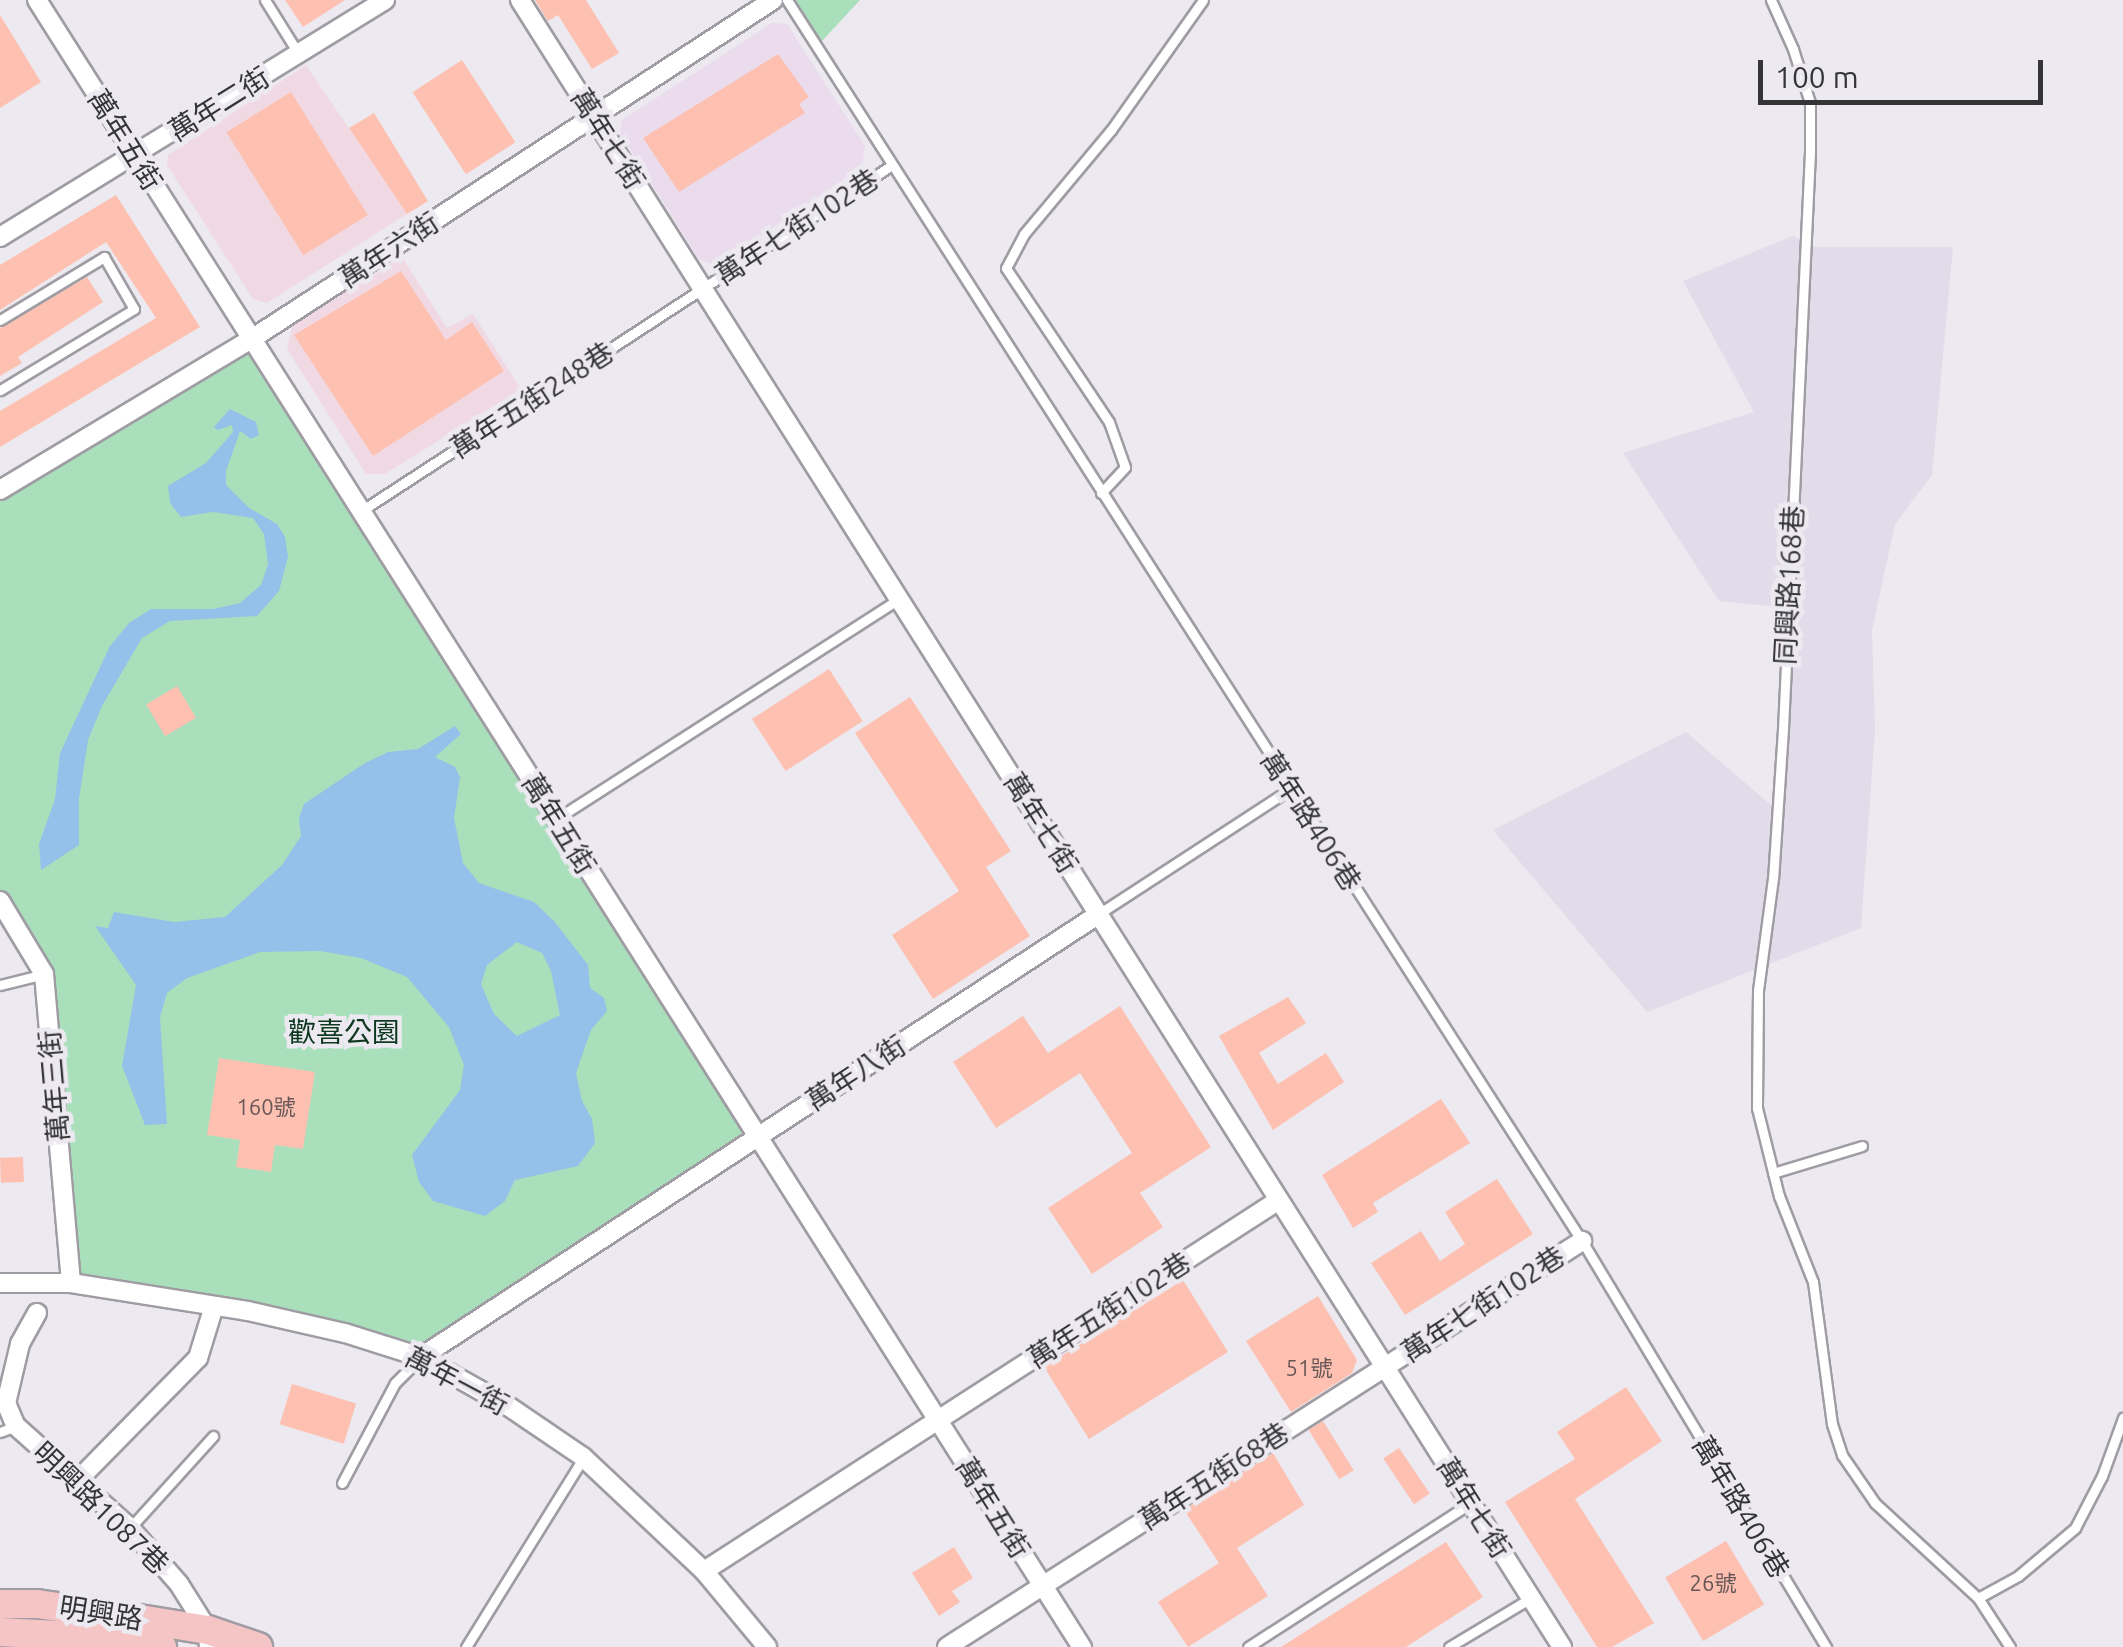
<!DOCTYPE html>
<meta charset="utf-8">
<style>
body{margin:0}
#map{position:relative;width:2123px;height:1647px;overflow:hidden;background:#ece9f0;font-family:Ubuntu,"Noto Sans TC",sans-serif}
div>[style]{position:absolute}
.commercial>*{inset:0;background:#f1d9e3}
.built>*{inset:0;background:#e2dbe9}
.education>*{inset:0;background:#eadbed}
.green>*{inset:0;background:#aadfbb}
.water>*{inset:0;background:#93c1e9}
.building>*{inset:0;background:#fec0b1;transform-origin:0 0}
.roads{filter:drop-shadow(2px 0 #9f9ca3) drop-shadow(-2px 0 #9f9ca3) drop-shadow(0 2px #9f9ca3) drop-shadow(0 -2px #9f9ca3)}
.lane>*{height:9px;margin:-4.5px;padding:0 4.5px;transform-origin:4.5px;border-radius:4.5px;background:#fff}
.street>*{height:18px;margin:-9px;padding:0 9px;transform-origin:9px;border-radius:9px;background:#fff}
.primary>*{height:28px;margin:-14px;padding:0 14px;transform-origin:14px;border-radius:14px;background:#f4c5c4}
span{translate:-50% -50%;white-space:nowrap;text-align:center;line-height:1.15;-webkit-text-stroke:9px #ece9f0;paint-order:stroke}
.number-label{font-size:22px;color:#675756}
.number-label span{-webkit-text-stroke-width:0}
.street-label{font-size:28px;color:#353437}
.park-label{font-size:28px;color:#0e3820}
.scale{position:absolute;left:1758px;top:60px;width:285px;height:45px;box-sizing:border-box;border:5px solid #353437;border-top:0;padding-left:12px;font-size:30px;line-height:35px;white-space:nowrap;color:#353437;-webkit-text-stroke:8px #ece9f0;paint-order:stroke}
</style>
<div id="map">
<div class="commercial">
<div style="clip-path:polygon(306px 65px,407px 214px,267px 303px,253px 299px,167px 165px,168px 155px)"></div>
<div style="clip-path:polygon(402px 257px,447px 328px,473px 314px,521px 389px,385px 474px,366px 474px,287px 349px,292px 326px)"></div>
</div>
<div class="built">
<div style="clip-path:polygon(1793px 236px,1812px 247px,1953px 247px,1932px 475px,1895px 524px,1872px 630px,1875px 730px,1861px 928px,1647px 1012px,1493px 830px,1686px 732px,1779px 812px,1791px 608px,1719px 601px,1623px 453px,1754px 412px,1683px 281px)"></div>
</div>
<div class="education">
<div style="clip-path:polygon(772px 23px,787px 24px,865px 146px,862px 167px,716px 266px,699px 259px,620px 133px,622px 120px)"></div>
</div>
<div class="green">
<div style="clip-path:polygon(796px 0,860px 0,821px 42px)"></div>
<div style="clip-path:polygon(250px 340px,758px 1137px,421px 1357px,345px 1333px,71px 1283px,44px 974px,0 907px,0 490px)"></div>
</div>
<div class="water">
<div style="clip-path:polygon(230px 409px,256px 422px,259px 435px,251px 439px,240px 431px,226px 471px,226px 485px,249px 508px,277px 524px,285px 537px,288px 557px,279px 591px,257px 616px,170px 621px,142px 638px,102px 706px,88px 740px,79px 799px,79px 845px,41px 870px,39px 844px,55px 799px,60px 753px,110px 646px,129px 623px,151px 609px,213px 609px,240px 603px,261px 585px,268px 564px,264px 534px,253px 518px,213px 512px,181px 517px,170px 503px,168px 486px,206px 463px,233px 432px,232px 425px,218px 430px,214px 427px)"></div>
<div style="clip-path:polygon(evenodd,455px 726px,461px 734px,435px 757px,455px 767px,460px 777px,454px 818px,463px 863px,479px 883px,534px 902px,554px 921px,588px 965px,590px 988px,604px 998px,607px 1011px,591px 1030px,576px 1073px,582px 1101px,592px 1119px,595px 1143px,578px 1166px,515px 1180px,505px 1201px,485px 1216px,433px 1201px,419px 1182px,412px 1155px,460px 1090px,464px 1065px,449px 1027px,407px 977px,361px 958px,320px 951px,260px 952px,187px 978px,167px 993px,160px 1017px,167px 1124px,145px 1125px,122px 1066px,136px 985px,95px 926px,108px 928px,114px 912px,174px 922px,225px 917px,282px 865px,301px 836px,299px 818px,304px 804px,365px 763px,388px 752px,418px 749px,455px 726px,517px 942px,542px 953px,551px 971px,560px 1015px,517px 1036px,494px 1014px,481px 984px,487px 965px,517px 942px)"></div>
</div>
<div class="building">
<div style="clip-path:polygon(285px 0,345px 0,303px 27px)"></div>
<div style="clip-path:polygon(535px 0,586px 0,619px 53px,592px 69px,558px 15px,548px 21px)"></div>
<div style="clip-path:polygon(0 15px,41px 82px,0 108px)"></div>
<div style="clip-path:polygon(778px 54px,809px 97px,799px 104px,805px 113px,679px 192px,643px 138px)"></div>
<div style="left:462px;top:60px;width:98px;height:59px;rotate:57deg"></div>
<div style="left:291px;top:92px;width:145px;height:76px;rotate:58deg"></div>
<div style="clip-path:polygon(374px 113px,428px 201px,407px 214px,349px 128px)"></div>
<div style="clip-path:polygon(116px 195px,200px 327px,0 447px,0 411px,156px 318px,106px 242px,0 310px,0 265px)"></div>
<div style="clip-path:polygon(401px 271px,446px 340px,472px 322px,504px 371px,373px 456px,294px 335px)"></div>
<div style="clip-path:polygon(87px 277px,103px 302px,18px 357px,22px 363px,0 376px,0 328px)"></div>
<div style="left:829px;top:669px;width:62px;height:92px;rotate:57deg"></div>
<div style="left:177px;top:686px;width:37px;height:36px;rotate:59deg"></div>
<div style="clip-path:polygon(910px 697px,1011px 851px,986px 867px,1030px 936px,933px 999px,892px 935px,959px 891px,855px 733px)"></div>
<div style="clip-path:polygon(1288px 997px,1306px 1023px,1259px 1053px,1278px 1084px,1326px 1053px,1344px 1082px,1273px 1130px,1219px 1036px)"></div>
<div style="clip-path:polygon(1120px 1006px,1211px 1147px,1140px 1193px,1163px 1227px,1092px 1274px,1048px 1208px,1132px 1153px,1080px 1073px,996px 1128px,953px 1062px,1023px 1016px,1048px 1053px)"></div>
<div style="clip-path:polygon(219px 1058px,315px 1072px,303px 1149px,275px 1145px,271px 1172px,236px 1167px,240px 1140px,207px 1135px)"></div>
<div style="clip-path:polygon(1441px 1099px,1470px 1143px,1373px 1203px,1378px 1212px,1353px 1228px,1322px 1175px)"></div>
<div style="left:23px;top:1157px;width:25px;height:23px;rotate:88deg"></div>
<div style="clip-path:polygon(1497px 1179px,1533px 1234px,1405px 1315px,1371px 1263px,1421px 1231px,1440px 1261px,1465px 1244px,1445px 1212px)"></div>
<div style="left:1183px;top:1280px;width:85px;height:164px;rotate:58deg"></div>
<div style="clip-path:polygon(1318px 1296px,1357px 1360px,1352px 1373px,1291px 1412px,1246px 1341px)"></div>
<div style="left:292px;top:1384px;width:67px;height:42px;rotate:17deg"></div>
<div style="clip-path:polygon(1626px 1387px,1662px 1441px,1575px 1499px,1654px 1623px,1612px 1647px,1597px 1647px,1505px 1502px,1575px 1459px,1557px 1432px)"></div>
<div style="left:1323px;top:1421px;width:58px;height:17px;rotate:58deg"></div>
<div style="left:1399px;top:1448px;width:55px;height:19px;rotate:56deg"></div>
<div style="clip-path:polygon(1273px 1453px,1304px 1505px,1237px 1548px,1268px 1596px,1188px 1647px,1158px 1602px,1219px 1563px,1184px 1510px)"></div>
<div style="left:1726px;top:1541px;width:74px;height:71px;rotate:59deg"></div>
<div style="clip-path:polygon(1446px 1542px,1483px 1597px,1406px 1647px,1281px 1647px)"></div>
<div style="clip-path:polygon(954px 1547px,973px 1578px,952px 1591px,960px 1602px,939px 1616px,912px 1573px)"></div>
</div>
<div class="roads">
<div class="lane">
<div style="left:265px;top:0;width:62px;rotate:58.1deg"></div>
<div style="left:787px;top:0;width:1474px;rotate:57.36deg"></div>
<div style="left:1582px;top:1241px;width:474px;rotate:59deg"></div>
<div style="left:1771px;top:0;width:54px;rotate:65.8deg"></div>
<div style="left:1793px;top:49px;width:57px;rotate:72.5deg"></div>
<div style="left:1810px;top:103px;width:49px;rotate:90deg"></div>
<div style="left:1810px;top:152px;width:578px;rotate:92.68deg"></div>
<div style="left:1783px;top:729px;width:149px;rotate:93.8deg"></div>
<div style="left:1773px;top:878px;width:113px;rotate:97.6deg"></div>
<div style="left:1758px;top:990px;width:118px;rotate:90.5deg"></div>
<div style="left:1757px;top:1108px;width:91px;rotate:76deg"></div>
<div style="left:1779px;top:1196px;width:92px;rotate:68.4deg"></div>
<div style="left:1813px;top:1282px;width:143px;rotate:82.4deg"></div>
<div style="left:1832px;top:1424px;width:33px;rotate:72deg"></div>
<div style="left:1842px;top:1455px;width:58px;rotate:55.5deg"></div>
<div style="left:1875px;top:1503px;width:140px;rotate:42.7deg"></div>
<div style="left:1978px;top:1598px;width:59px;rotate:56.9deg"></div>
<div style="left:0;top:320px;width:122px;rotate:-31.2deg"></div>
<div style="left:104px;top:257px;width:60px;rotate:60deg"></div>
<div style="left:134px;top:309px;width:157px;rotate:148.8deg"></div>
<div style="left:1101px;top:493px;width:35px;rotate:-47deg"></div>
<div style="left:1125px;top:467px;width:48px;rotate:-109.6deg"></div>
<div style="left:1109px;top:422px;width:185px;rotate:-123.8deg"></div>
<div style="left:1006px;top:268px;width:38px;rotate:-62deg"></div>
<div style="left:1024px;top:234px;width:136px;rotate:-50.1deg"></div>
<div style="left:1111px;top:130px;width:159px;rotate:-54.7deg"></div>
<div style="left:361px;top:511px;width:634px;rotate:-33.09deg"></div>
<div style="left:556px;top:819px;width:407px;rotate:-32.7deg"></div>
<div style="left:1100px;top:913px;width:227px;rotate:-33.1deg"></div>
<div style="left:0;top:985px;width:45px;rotate:-14deg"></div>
<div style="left:1773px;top:1173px;width:93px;rotate:-16.9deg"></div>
<div style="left:0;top:1432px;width:17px;rotate:-21deg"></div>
<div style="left:342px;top:1483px;width:113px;rotate:-62.1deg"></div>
<div style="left:395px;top:1383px;width:34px;rotate:-45deg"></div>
<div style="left:130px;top:1528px;width:124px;rotate:-47.9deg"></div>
<div style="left:1978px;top:1598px;width:46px;rotate:-28.8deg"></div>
<div style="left:2018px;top:1576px;width:75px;rotate:-40.1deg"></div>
<div style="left:2075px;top:1528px;width:59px;rotate:-62.6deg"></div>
<div style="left:2102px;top:1476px;width:62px;rotate:-70.1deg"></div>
<div style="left:466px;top:1647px;width:222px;rotate:-58.2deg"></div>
<div style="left:1248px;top:1647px;width:265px;rotate:-32.9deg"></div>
<div style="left:1449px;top:1647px;width:96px;rotate:-30.9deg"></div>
</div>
<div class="street">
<div style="left:37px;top:0;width:1951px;rotate:57.61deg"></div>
<div style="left:520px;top:0;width:1949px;rotate:57.68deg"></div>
<div style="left:0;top:237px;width:452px;rotate:-31.6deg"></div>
<div style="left:0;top:490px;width:292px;rotate:-31deg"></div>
<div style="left:250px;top:340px;width:624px;rotate:-33.03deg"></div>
<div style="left:0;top:901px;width:85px;rotate:58.9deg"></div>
<div style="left:44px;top:974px;width:310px;rotate:85deg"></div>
<div style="left:0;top:1283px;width:71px"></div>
<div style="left:71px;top:1283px;width:179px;rotate:9deg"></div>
<div style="left:248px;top:1311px;width:99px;rotate:12.8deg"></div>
<div style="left:345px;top:1333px;width:80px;rotate:17.5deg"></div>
<div style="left:421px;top:1357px;width:100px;rotate:29.4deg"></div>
<div style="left:508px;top:1406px;width:91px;rotate:34.2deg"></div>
<div style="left:583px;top:1457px;width:166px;rotate:43.3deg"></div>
<div style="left:704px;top:1571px;width:99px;rotate:50.3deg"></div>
<div style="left:37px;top:1313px;width:35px;rotate:119deg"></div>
<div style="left:20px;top:1344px;width:61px;rotate:103.3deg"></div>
<div style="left:6px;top:1403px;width:25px;rotate:67deg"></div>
<div style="left:16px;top:1426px;width:153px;rotate:41.8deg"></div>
<div style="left:130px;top:1528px;width:74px;rotate:48.8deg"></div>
<div style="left:179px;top:1584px;width:54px;rotate:57.8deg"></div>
<div style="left:208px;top:1630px;width:17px;rotate:87deg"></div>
<div style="left:421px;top:1357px;width:810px;rotate:-33.16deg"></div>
<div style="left:77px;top:1481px;width:173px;rotate:-45.5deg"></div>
<div style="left:198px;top:1358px;width:54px;rotate:-72.9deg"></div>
<div style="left:704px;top:1571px;width:684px;rotate:-32.83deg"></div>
<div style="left:947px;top:1647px;width:754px;rotate:-32.59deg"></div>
</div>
<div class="primary">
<div style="left:0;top:1604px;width:37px"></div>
<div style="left:37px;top:1604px;width:79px;rotate:8deg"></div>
<div style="left:115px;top:1615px;width:94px;rotate:9.2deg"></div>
<div style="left:208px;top:1630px;width:53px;rotate:18.8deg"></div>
<div style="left:0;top:1632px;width:116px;rotate:3deg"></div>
<div style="left:116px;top:1638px;width:47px;rotate:11.1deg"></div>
</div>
</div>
<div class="number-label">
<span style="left:266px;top:1107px">160號</span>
<span style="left:1309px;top:1368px">51號</span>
<span style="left:1713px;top:1583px">26號</span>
</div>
<div class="street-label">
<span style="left:219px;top:104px;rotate:-32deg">萬年二街</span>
<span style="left:608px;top:139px;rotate:58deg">萬年七街</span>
<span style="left:125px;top:140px;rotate:58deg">萬年五街</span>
<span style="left:797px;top:227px;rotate:-33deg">萬年七街102巷</span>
<span style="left:389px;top:250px;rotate:-33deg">萬年六街</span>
<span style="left:532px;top:400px;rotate:-33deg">萬年五街248巷</span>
<span style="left:1789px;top:585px;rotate:-87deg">同興路168巷</span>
<span style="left:1311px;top:821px;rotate:57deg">萬年路406巷</span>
<span style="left:1041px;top:823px;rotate:58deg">萬年七街</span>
<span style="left:559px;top:824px;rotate:58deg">萬年五街</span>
<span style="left:856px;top:1073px;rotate:-33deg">萬年八街</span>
<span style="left:54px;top:1086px;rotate:-95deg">萬年三街</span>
<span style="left:1483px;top:1304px;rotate:-33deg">萬年七街102巷</span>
<span style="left:1109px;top:1310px;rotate:-33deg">萬年五街102巷</span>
<span style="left:457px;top:1381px;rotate:28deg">萬年一街</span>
<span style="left:1214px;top:1476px;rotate:-33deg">萬年五街68巷</span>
<span style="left:1741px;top:1507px;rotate:59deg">萬年路406巷</span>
<span style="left:101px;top:1508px;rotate:44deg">明興路1087巷</span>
<span style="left:993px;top:1508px;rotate:58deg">萬年五街</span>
<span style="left:1474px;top:1508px;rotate:58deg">萬年七街</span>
<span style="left:101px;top:1613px;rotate:9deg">明興路</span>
</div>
<div class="park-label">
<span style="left:344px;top:1032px">歡喜公園</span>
</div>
<div class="scale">100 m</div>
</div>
